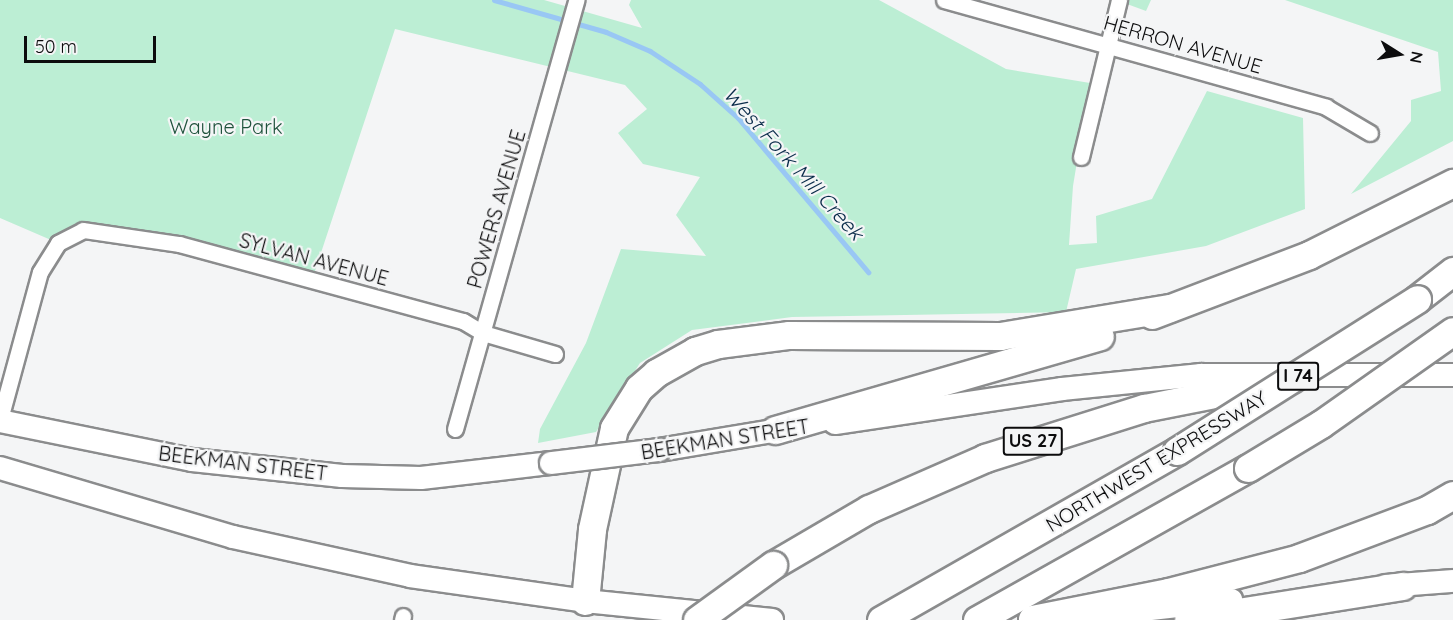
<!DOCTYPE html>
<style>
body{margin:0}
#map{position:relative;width:1453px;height:620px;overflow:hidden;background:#f4f5f6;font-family:Quicksand,sans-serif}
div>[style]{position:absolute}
.green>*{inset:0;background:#bceed4}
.stream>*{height:5px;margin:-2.5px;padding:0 2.5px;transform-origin:2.5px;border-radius:2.5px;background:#99c7f4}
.roads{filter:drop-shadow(2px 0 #8b8c8d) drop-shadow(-2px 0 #8b8c8d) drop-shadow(0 2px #8b8c8d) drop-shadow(0 -2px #8b8c8d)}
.street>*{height:15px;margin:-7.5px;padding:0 7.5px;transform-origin:7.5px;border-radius:7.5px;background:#fff}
.primary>*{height:22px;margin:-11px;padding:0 11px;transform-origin:11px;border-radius:11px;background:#fff}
.highway>*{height:27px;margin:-13.5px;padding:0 13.5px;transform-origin:13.5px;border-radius:13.5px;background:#fff}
.bridges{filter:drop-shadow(2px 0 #8b8c8d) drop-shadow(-2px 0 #8b8c8d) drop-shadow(0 2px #8b8c8d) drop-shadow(0 -2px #8b8c8d)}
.primary-bridge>*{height:22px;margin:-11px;padding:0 11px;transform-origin:11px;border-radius:11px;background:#fff}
.highway-bridge>*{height:27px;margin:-13.5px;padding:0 13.5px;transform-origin:13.5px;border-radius:13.5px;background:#fff}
span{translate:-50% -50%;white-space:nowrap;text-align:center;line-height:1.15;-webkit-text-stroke:4.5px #f4f5f6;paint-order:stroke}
.shield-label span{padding:2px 4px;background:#f4f5f6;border:2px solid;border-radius:4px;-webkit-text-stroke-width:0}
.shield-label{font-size:18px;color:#0c0c0d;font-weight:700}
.street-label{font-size:20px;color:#0c0c0d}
.park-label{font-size:20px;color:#1f523c}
.water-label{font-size:21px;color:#0a2c4a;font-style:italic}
.north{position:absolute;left:1369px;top:24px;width:60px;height:60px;-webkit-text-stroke:4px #f4f5f6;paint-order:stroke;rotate:101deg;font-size:16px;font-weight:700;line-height:24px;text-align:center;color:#0c0c0d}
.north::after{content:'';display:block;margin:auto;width:21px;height:27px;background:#0c0c0d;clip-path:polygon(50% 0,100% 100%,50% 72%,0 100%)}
.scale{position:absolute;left:24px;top:36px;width:132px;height:27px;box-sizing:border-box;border:3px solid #0c0c0d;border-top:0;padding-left:8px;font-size:18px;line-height:21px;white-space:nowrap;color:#0c0c0d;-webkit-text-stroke:4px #f4f5f6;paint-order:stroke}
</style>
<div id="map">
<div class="green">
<div style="clip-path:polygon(0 0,544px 0,642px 28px,629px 5px,631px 0,879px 0,1006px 69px,1090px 83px,1073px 186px,1069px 245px,1097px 243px,1096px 216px,1152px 199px,1207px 91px,1303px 118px,1305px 209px,1206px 246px,1076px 269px,1066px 312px,792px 317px,692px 330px,640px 363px,596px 432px,538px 443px,540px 429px,586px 343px,621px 249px,706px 256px,676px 215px,700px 177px,643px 164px,618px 133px,647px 109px,625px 85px,395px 29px,312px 280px,95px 229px,58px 243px,0 218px)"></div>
<div style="clip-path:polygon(1128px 0,1151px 0,1146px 11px,1127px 4px)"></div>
<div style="clip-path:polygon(1285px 0,1453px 0,1453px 141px,1351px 194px,1411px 121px,1411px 100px,1441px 91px,1438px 52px)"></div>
</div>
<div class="stream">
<div style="left:494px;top:0;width:116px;rotate:15.9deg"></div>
<div style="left:606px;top:32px;width:48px;rotate:23.4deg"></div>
<div style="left:650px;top:51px;width:60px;rotate:33.4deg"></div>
<div style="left:700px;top:84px;width:51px;rotate:41.8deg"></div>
<div style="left:738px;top:118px;width:202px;rotate:49.8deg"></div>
</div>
<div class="roads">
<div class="street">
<div style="left:944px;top:0;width:397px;rotate:15.6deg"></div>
<div style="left:1326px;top:107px;width:51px;rotate:30.6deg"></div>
<div style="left:1081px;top:157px;width:162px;rotate:-76.4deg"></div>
<div style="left:0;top:419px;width:152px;rotate:-74.8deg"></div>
<div style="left:40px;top:272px;width:34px;rotate:-58deg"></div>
<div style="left:58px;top:243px;width:28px;rotate:-27deg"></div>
<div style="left:83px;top:230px;width:97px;rotate:8.3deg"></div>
<div style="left:179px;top:244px;width:294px;rotate:15.2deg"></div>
<div style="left:463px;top:321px;width:23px;rotate:31deg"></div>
<div style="left:483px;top:333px;width:75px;rotate:16.3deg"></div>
<div style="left:455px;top:429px;width:446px;rotate:-74.2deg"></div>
<div style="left:402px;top:620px;width:4px;rotate:-76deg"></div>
</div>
<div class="primary">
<div style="left:0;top:421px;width:196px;rotate:11.5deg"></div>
<div style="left:192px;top:460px;width:151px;rotate:6.1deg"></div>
<div style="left:342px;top:476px;width:79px;rotate:1.5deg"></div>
<div style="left:421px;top:478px;width:131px;rotate:-6.6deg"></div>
<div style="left:835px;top:423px;width:230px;rotate:-8.5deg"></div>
<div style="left:1062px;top:389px;width:140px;rotate:-5.8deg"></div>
<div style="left:1201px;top:375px;width:252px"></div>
<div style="left:659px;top:450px;width:133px;rotate:-9.5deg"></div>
<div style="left:0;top:468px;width:243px;rotate:16.5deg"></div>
<div style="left:233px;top:537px;width:181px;rotate:12.4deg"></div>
<div style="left:410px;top:576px;width:177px;rotate:8.1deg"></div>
<div style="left:585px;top:601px;width:188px;rotate:5.8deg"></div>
<div style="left:1386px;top:586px;width:67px;rotate:-4.3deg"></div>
<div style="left:1106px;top:614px;width:126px;rotate:-6.4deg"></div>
</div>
<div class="highway">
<div style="left:1417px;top:299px;width:46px;rotate:-37.9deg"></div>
<div style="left:1152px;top:315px;width:168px;rotate:-20.9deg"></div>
<div style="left:1309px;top:255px;width:161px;rotate:-26.6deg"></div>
<div style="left:775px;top:430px;width:338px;rotate:-16.1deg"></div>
<div style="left:773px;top:565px;width:111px;rotate:-30.3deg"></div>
<div style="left:869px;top:509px;width:127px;rotate:-23.7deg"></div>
<div style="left:985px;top:458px;width:167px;rotate:-17.5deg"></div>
<div style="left:1144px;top:408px;width:150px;rotate:-11.2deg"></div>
<div style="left:585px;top:601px;width:72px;rotate:-84.4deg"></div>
<div style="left:592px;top:529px;width:103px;rotate:-77.7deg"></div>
<div style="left:614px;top:428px;width:47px;rotate:-58deg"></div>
<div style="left:639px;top:388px;width:23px;rotate:-41deg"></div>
<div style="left:656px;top:373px;width:45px;rotate:-29.4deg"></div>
<div style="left:695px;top:351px;width:24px;rotate:-17deg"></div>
<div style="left:718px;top:344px;width:72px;rotate:-7.2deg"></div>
<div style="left:789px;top:335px;width:211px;rotate:0.3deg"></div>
<div style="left:1000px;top:336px;width:171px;rotate:-9.4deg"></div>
<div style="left:1032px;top:619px;width:139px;rotate:-11.2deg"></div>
<div style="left:1168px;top:592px;width:135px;rotate:-14.5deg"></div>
<div style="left:1299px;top:558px;width:137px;rotate:-20.6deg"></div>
<div style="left:1427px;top:510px;width:30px;rotate:-30deg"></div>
<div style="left:881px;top:620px;width:341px;rotate:-29.7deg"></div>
<div style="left:977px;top:620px;width:311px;rotate:-29.3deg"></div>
<div style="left:1188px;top:620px;width:217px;rotate:-9deg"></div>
</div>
</div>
<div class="bridges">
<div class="primary-bridge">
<div style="left:551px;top:463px;width:109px;rotate:-6.9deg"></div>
</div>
<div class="highway-bridge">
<div style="left:1177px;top:451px;width:284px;rotate:-32.3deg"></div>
<div style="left:1248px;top:468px;width:85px;rotate:-31.1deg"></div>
<div style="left:1321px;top:424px;width:161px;rotate:-35.2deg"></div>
<div style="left:697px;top:620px;width:94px;rotate:-35.9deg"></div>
</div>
</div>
<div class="shield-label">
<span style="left:1298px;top:376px">I 74</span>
<span style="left:1033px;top:441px">US 27</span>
</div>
<div class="street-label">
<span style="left:1183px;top:44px;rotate:16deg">HERRON AVENUE</span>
<span style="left:496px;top:209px;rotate:-74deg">POWERS AVENUE</span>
<span style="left:314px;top:259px;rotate:15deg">SYLVAN AVENUE</span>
<span style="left:725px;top:439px;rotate:-9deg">BEEKMAN STREET</span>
<span style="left:1156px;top:461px;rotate:-31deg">NORTHWEST EXPRESSWAY</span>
<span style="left:243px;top:463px;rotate:7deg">BEEKMAN STREET</span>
</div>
<div class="park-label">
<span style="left:226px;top:126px">Wayne Park</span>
</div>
<div class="water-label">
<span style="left:794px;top:163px;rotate:48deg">West Fork Mill Creek</span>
</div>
<div class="north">N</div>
<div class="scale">50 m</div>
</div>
